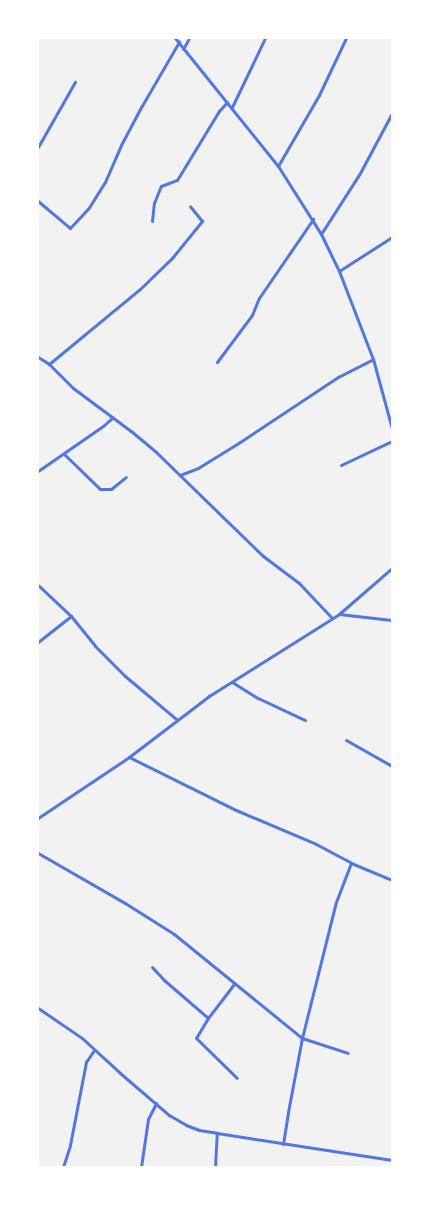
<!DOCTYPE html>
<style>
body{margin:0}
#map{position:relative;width:430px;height:1205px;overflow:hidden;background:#f2f2f2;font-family:Bitter,serif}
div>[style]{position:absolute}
.minor>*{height:3px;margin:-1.5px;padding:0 1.5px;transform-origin:1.5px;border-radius:1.5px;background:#5277de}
span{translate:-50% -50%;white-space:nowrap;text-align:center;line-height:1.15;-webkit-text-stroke:4px #fff;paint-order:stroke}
.frame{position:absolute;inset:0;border:39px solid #fff;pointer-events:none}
</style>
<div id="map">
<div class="minor">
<div style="left:175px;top:38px;width:164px;rotate:51.2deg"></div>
<div style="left:278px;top:166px;width:80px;rotate:57.7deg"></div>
<div style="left:321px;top:234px;width:41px;rotate:64.1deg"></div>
<div style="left:339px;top:271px;width:94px;rotate:68.9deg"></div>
<div style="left:373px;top:359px;width:73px;rotate:74.8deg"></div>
<div style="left:183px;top:49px;width:13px;rotate:-61deg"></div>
<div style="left:232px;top:107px;width:76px;rotate:-64.4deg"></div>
<div style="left:38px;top:147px;width:75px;rotate:-60.4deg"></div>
<div style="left:278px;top:166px;width:82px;rotate:-60deg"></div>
<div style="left:319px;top:95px;width:63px;rotate:-64.7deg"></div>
<div style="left:38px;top:201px;width:42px;rotate:40.2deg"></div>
<div style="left:70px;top:228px;width:26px;rotate:-47deg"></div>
<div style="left:88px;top:209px;width:32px;rotate:-58deg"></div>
<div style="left:105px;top:182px;width:40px;rotate:-66.6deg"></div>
<div style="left:121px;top:145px;width:41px;rotate:-62.2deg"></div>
<div style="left:140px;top:109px;width:78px;rotate:-59.8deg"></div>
<div style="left:152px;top:221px;width:18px;rotate:-84deg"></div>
<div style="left:154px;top:203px;width:18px;rotate:-68deg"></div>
<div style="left:161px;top:186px;width:17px;rotate:-21deg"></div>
<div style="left:177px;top:180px;width:81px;rotate:-58.7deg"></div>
<div style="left:219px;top:111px;width:12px;rotate:-48deg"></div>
<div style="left:321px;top:234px;width:72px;rotate:-57.4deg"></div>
<div style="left:360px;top:173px;width:68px;rotate:-61.9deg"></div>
<div style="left:339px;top:271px;width:63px;rotate:-32.7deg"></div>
<div style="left:38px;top:357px;width:13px;rotate:32deg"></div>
<div style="left:49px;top:364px;width:34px;rotate:45deg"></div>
<div style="left:73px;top:388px;width:72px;rotate:36.6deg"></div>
<div style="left:131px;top:431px;width:33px;rotate:40deg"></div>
<div style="left:156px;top:452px;width:149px;rotate:44.2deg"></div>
<div style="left:263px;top:556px;width:45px;rotate:36.9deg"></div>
<div style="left:299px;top:583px;width:47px;rotate:46.7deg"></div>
<div style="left:217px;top:362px;width:59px;rotate:-53.3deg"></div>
<div style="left:252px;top:315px;width:18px;rotate:-68deg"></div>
<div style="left:259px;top:298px;width:96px;rotate:-55.6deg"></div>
<div style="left:49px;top:364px;width:118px;rotate:-39.5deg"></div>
<div style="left:140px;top:289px;width:45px;rotate:-44.1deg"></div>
<div style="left:172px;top:258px;width:48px;rotate:-51deg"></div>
<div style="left:202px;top:221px;width:19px;rotate:-129deg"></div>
<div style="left:64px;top:454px;width:50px;rotate:44.2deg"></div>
<div style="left:100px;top:489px;width:11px"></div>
<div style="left:111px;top:489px;width:19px;rotate:-39deg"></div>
<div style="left:341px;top:465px;width:56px;rotate:-25.2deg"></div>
<div style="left:38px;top:471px;width:79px;rotate:-34.7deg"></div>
<div style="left:103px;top:426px;width:13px;rotate:-42deg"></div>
<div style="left:180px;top:475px;width:19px;rotate:-21deg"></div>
<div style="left:198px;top:468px;width:49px;rotate:-31.8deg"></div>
<div style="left:240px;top:442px;width:118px;rotate:-33.6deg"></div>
<div style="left:338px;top:377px;width:39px;rotate:-27deg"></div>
<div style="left:38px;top:585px;width:45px;rotate:43.2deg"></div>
<div style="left:71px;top:616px;width:38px;rotate:51deg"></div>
<div style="left:95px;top:646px;width:42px;rotate:45deg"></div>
<div style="left:125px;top:676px;width:67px;rotate:40.1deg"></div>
<div style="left:339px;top:614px;width:53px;rotate:6.5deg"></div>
<div style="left:38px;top:642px;width:42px;rotate:-38.2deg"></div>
<div style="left:232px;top:682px;width:31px;rotate:32deg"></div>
<div style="left:258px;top:698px;width:52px;rotate:25.1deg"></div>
<div style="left:346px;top:740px;width:53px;rotate:29.5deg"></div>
<div style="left:129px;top:757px;width:119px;rotate:26.4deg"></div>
<div style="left:236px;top:810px;width:87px;rotate:23deg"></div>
<div style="left:316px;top:844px;width:40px;rotate:28deg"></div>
<div style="left:351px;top:863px;width:44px;rotate:22.5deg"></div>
<div style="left:38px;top:818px;width:110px;rotate:-33.8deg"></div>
<div style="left:129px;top:757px;width:101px;rotate:-37.3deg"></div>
<div style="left:209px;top:696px;width:154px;rotate:-32.2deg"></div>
<div style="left:339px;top:614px;width:70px;rotate:-41deg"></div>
<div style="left:38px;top:853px;width:100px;rotate:29.9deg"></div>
<div style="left:125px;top:903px;width:58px;rotate:32.3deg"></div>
<div style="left:174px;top:934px;width:165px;rotate:39.1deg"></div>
<div style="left:302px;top:1038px;width:48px;rotate:18.1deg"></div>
<div style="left:152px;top:967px;width:18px;rotate:47deg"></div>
<div style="left:164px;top:980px;width:58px;rotate:40.8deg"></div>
<div style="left:234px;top:984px;width:43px;rotate:127.4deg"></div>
<div style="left:208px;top:1018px;width:23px;rotate:121deg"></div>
<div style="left:196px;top:1038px;width:57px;rotate:44.3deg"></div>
<div style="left:38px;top:1008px;width:53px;rotate:34.3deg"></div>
<div style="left:82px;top:1038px;width:52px;rotate:42.6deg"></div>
<div style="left:120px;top:1073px;width:65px;rotate:40.6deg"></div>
<div style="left:169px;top:1115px;width:20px;rotate:30deg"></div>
<div style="left:186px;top:1125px;width:14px;rotate:21deg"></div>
<div style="left:199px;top:1130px;width:18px;rotate:9deg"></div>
<div style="left:217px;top:1133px;width:177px;rotate:8.8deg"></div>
<div style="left:283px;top:1144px;width:32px;rotate:-81deg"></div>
<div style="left:288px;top:1112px;width:75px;rotate:-79.3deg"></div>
<div style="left:302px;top:1038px;width:140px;rotate:-76deg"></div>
<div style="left:336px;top:902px;width:42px;rotate:-69deg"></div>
<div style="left:63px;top:1167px;width:23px;rotate:-72deg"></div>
<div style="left:70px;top:1145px;width:85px;rotate:-79.1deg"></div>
<div style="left:86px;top:1062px;width:14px;rotate:-56deg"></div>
<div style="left:141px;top:1167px;width:49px;rotate:-81.7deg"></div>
<div style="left:148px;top:1119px;width:18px;rotate:-63deg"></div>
<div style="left:215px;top:1167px;width:34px;rotate:-87deg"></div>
</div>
<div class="frame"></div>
</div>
